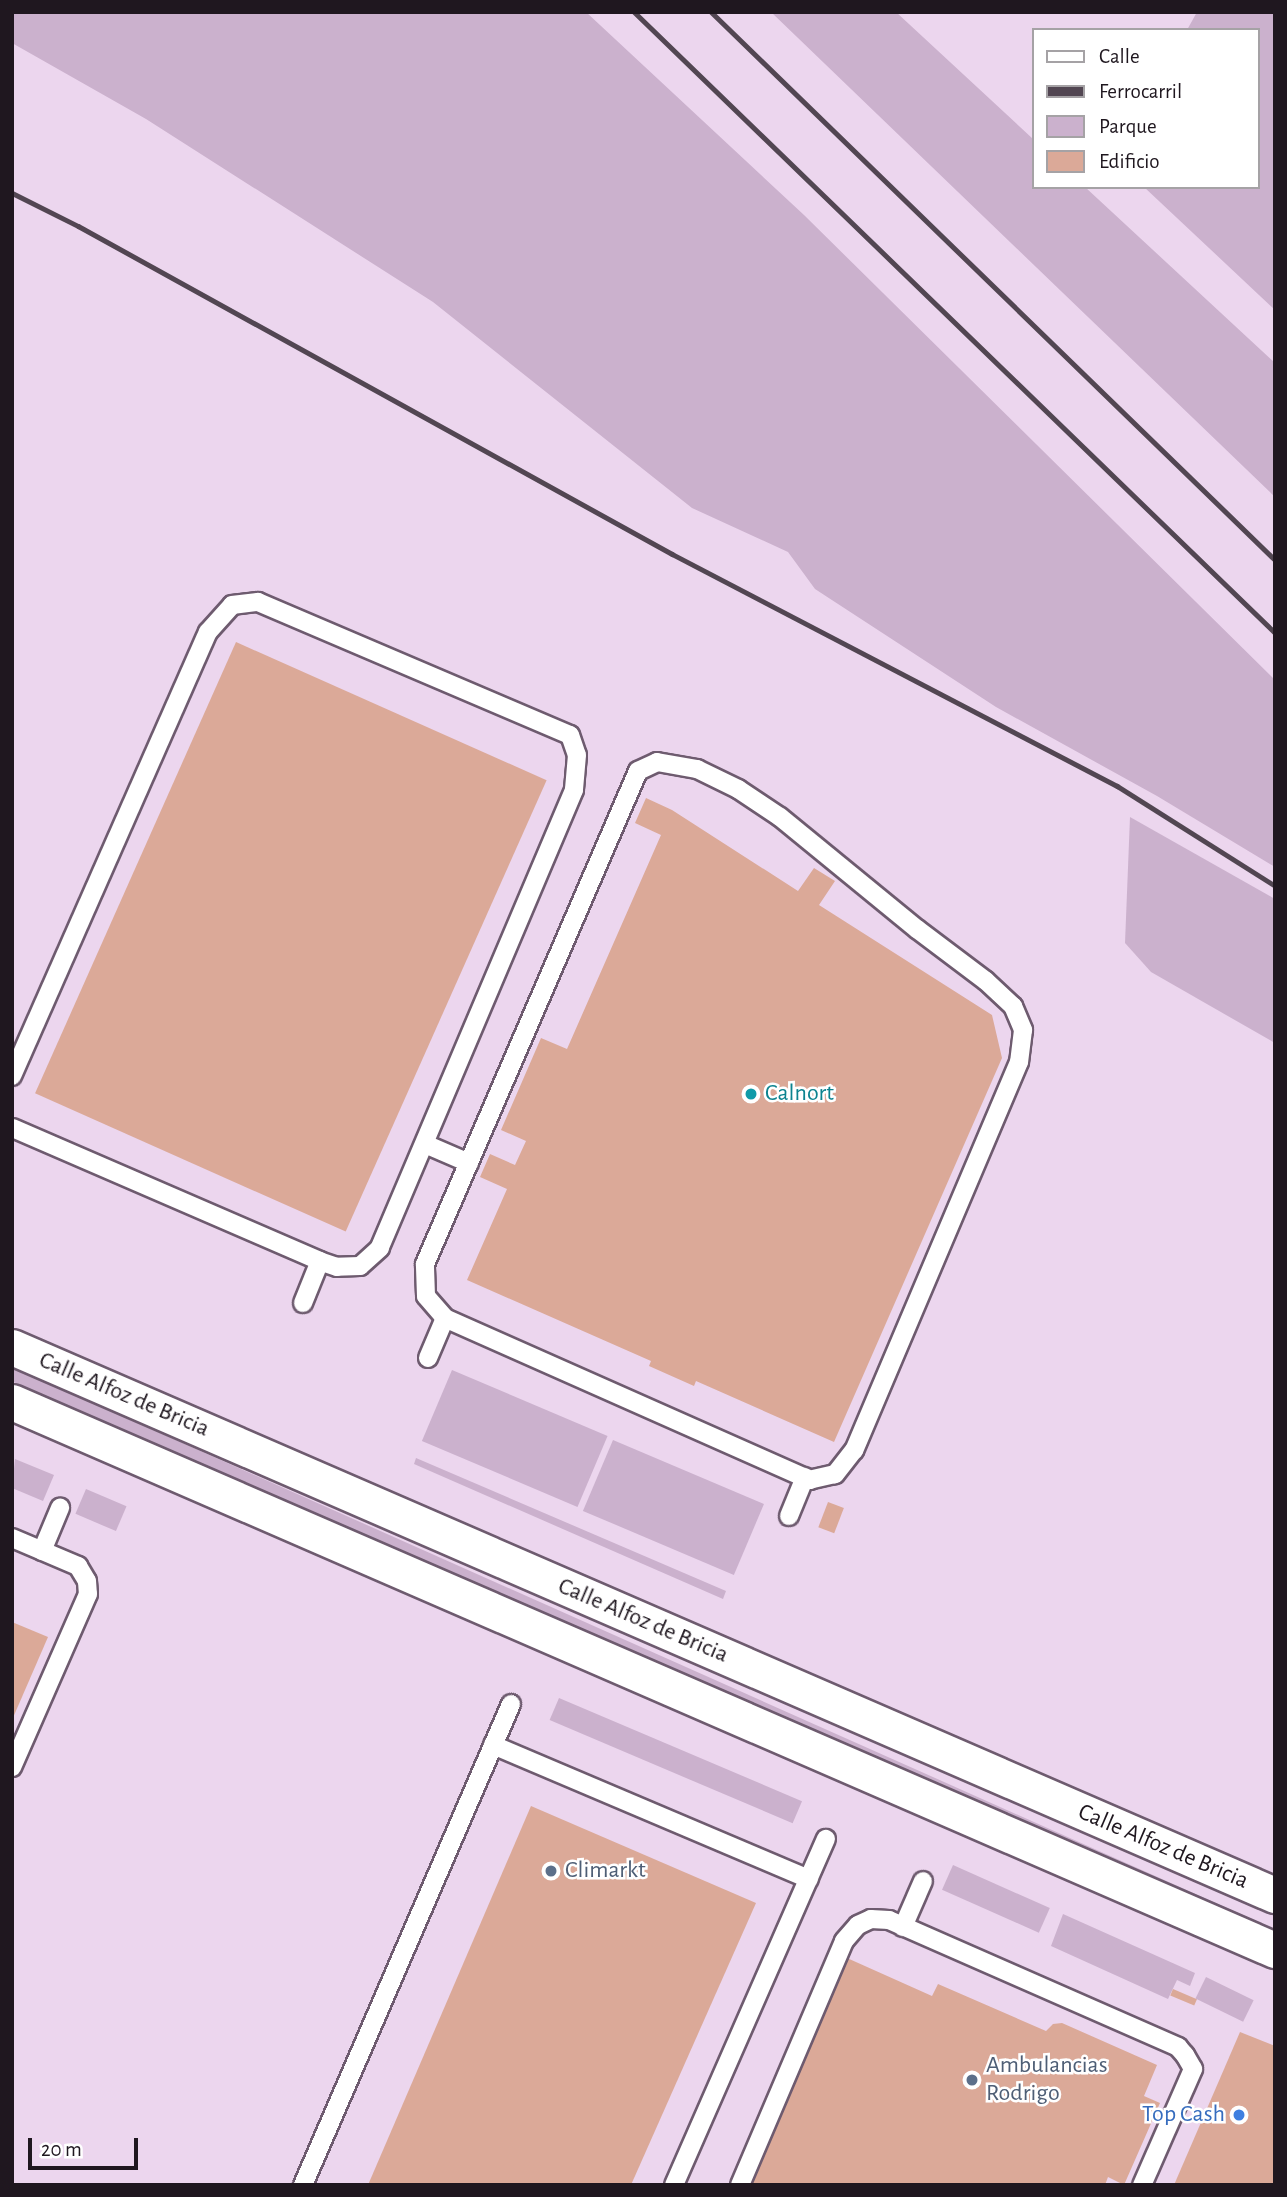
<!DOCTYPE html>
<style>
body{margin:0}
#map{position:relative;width:1287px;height:2197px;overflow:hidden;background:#ecd6ee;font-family:"Alegreya Sans",sans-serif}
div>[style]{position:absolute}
.green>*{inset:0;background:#cbb1cd;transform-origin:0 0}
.building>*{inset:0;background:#dba998;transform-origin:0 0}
.roads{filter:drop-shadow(2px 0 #6e5b6f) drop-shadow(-2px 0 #6e5b6f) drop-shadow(0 2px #6e5b6f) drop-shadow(0 -2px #6e5b6f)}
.service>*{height:18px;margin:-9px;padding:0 9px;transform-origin:9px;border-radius:9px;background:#fff}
.minor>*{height:35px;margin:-17.5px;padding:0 17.5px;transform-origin:17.5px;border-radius:17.5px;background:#fff}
.rail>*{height:5px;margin:-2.5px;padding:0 2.5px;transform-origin:2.5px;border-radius:2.5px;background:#524652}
.dots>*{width:19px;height:19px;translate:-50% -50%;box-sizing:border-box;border:4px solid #fff;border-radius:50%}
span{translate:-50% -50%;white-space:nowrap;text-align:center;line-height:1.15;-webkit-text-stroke:5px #fff;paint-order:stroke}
.culture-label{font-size:24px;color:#0d838f}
.left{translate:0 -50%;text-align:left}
.street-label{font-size:24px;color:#1f171f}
.service-label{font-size:24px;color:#4e5e75}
.shop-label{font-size:24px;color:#366cbe}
.right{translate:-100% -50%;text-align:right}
.frame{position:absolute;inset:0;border:14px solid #1f171f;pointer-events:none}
.legend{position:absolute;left:1032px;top:28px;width:228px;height:161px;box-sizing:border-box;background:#fff;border:2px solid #a5a2a5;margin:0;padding:9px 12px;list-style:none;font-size:21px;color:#1f171f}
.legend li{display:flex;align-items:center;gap:14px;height:35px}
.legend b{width:35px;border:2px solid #a5a2a5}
.scale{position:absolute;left:28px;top:2138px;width:110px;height:32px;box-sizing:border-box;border:4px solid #1f171f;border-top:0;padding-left:9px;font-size:21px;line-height:24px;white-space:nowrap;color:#1f171f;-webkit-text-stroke:5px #fff;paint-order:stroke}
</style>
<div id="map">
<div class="green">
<div style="clip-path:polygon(12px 12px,586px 12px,804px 215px,1275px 680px,1275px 867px,1157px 796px,996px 707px,815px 589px,788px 552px,692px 508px,433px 302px,146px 119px,12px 43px)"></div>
<div style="clip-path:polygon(771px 12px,896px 12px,1033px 139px,1033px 187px,1085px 187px,1275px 363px,1275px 497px)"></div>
<div style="clip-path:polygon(1197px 12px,1275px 12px,1275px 310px,1144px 187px,1257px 187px,1257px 30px,1187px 30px)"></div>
<div style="clip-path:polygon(1130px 817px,1275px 899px,1275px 1043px,1151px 972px,1125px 943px)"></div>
<div style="left:12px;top:1367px;width:1378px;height:13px;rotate:24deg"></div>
<div style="left:452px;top:1370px;width:169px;height:77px;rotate:23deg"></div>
<div style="left:613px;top:1440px;width:164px;height:77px;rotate:23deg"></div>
<div style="clip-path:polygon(416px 1458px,726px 1591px,723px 1599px,414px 1464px)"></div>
<div style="clip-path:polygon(15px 1459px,54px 1475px,43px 1501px,12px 1488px)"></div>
<div style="left:86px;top:1489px;width:44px;height:27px;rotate:23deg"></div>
<div style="left:559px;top:1698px;width:264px;height:24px;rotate:23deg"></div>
<div style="left:953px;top:1865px;width:106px;height:27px;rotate:24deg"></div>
<div style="clip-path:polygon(1063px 1914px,1195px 1973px,1190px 1986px,1177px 1980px,1168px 1999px,1051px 1946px)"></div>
<div style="left:1206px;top:1977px;width:53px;height:24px;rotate:26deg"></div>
</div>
<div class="building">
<div style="left:236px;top:642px;width:340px;height:494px;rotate:24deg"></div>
<div style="clip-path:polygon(646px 798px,672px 810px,798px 891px,814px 868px,835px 881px,819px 905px,992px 1015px,1002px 1058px,834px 1442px,696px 1381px,694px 1386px,649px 1366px,651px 1361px,467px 1280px,507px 1189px,480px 1177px,490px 1154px,515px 1165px,526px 1141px,501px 1130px,541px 1038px,567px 1049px,661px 835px,635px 823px)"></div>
<div style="left:828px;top:1502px;width:17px;height:27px;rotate:21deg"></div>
<div style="clip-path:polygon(12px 1622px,48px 1637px,12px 1720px)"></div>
<div style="clip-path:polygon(531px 1806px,756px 1903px,631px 2185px,368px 2185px)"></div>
<div style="clip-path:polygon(847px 1958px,932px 1996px,938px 1984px,1046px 2031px,1053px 2024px,1062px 2023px,1157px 2065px,1144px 2096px,1160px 2103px,1124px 2185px,1108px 2177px,1105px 2185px,748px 2185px)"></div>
<div style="left:1173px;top:1989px;width:26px;height:7px;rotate:23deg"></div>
<div style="clip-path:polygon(1240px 2032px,1275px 2046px,1275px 2185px,1174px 2185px)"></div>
</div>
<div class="roads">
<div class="service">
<div style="left:12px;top:1076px;width:485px;rotate:-66.2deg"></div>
<div style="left:208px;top:632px;width:36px;rotate:-48deg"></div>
<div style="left:232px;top:605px;width:26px;rotate:-7deg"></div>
<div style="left:258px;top:602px;width:339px;rotate:23.1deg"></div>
<div style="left:570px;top:735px;width:21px;rotate:71deg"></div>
<div style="left:577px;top:755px;width:35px;rotate:95deg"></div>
<div style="left:574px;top:790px;width:497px;rotate:113deg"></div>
<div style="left:380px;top:1248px;width:27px;rotate:138deg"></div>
<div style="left:360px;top:1266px;width:23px;rotate:178deg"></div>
<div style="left:337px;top:1267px;width:18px;rotate:-161deg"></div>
<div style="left:320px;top:1261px;width:335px;rotate:-156.6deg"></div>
<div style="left:425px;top:1144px;width:48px;rotate:23.4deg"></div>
<div style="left:303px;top:1303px;width:45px;rotate:-68deg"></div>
<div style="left:428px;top:1358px;width:43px;rotate:-67deg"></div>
<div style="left:445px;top:1318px;width:29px;rotate:-131deg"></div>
<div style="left:426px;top:1296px;width:32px;rotate:-92deg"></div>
<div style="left:425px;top:1264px;width:537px;rotate:-66.63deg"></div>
<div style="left:638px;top:771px;width:21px;rotate:-25deg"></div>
<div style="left:657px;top:762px;width:41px;rotate:9.9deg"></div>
<div style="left:697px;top:769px;width:46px;rotate:26deg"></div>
<div style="left:738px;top:789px;width:50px;rotate:33.7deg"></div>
<div style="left:780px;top:817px;width:177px;rotate:39.3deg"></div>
<div style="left:917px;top:929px;width:86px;rotate:37deg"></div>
<div style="left:986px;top:981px;width:37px;rotate:43deg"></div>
<div style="left:1013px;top:1006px;width:26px;rotate:67deg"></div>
<div style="left:1023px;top:1030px;width:32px;rotate:97deg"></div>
<div style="left:1019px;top:1062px;width:422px;rotate:113deg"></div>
<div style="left:854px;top:1450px;width:31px;rotate:128deg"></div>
<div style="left:835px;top:1474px;width:26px;rotate:167deg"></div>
<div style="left:810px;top:1480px;width:399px;rotate:-156.1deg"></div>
<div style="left:789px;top:1516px;width:42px;rotate:-67.7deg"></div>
<div style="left:12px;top:1538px;width:72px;rotate:23deg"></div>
<div style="left:78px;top:1566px;width:17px;rotate:59deg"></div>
<div style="left:87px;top:1581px;width:13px;rotate:86deg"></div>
<div style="left:88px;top:1594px;width:189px;rotate:113.7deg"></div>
<div style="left:42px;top:1551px;width:47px;rotate:-67.3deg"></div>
<div style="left:493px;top:1745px;width:343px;rotate:23deg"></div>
<div style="left:903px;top:1927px;width:50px;rotate:-66.5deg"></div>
<div style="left:303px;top:2185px;width:524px;rotate:-66.61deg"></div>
<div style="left:674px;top:2185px;width:378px;rotate:-66.3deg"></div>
<div style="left:740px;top:2185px;width:265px;rotate:-66.9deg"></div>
<div style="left:844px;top:1941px;width:21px;rotate:-49deg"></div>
<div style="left:858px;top:1925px;width:14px;rotate:-25deg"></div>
<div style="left:871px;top:1919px;width:18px;rotate:3deg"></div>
<div style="left:889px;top:1920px;width:316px;rotate:23.7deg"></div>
<div style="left:1178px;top:2047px;width:11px;rotate:49deg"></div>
<div style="left:1185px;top:2055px;width:16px;rotate:60deg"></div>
<div style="left:1193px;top:2069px;width:127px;rotate:113.7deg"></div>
</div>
<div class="minor">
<div style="left:12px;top:1347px;width:1377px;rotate:23.46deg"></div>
<div style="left:12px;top:1402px;width:1377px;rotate:23.46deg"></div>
</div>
</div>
<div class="rail">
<div style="left:634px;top:12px;width:892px;rotate:44.09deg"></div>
<div style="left:711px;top:12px;width:786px;rotate:44.18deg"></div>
<div style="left:12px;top:193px;width:74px;rotate:26.6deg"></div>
<div style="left:78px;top:226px;width:679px;rotate:28.91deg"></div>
<div style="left:672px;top:554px;width:502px;rotate:27.54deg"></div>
<div style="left:1117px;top:786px;width:187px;rotate:32.3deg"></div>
</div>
<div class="dots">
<div style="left:751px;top:1094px;background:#0f9aa8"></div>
<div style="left:551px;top:1871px;background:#5c6f8a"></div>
<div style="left:972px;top:2080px;background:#5c6f8a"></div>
<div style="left:1239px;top:2115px;background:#3f7fe0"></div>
</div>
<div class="culture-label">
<span class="left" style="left:765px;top:1094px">Calnort</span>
</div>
<div class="street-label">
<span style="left:124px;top:1395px;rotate:23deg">Calle Alfoz de Bricia</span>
<span style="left:643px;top:1621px;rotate:23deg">Calle Alfoz de Bricia</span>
<span style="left:1163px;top:1847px;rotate:23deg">Calle Alfoz de Bricia</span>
</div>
<div class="service-label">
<span class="left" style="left:565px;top:1871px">Climarkt</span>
<span class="left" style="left:986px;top:2080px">Ambulancias<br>Rodrigo</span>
</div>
<div class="shop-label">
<span class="right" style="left:1225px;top:2115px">Top Cash</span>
</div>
<div class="frame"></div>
<ul class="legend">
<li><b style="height:9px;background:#fff"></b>Calle</li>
<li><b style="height:9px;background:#524652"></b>Ferrocarril</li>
<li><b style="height:19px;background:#cbb1cd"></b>Parque</li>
<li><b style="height:19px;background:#dba998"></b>Edificio</li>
</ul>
<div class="scale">20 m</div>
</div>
